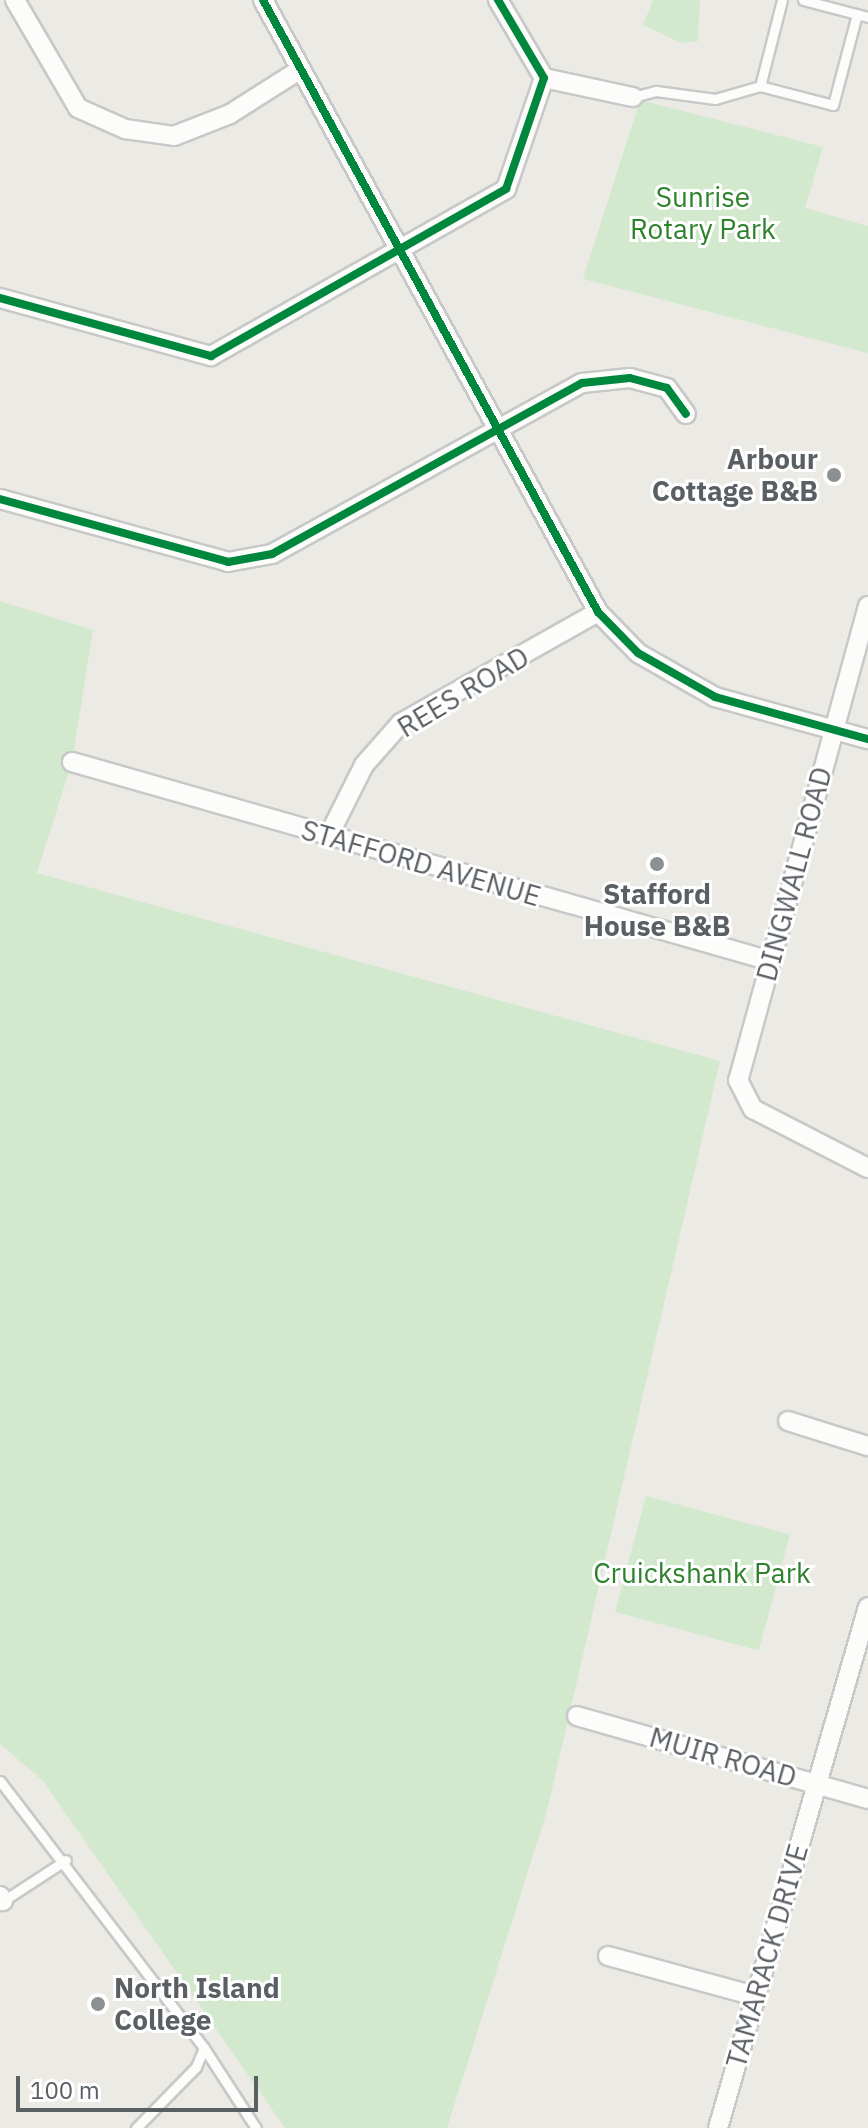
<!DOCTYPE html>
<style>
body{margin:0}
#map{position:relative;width:868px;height:2128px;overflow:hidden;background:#eceae5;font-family:"IBM Plex Sans",sans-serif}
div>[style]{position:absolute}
.green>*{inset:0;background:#d3e9ce;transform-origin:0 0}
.roads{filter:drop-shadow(2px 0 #c8c8c8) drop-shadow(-2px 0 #c8c8c8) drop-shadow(0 2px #c8c8c8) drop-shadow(0 -2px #c8c8c8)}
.lane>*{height:9px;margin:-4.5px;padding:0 4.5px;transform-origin:4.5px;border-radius:4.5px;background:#fcfcfb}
.street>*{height:18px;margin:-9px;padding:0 9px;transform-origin:9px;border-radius:9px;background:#fcfcfb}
.cycleway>*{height:8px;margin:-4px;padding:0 4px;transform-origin:4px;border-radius:4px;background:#00873e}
.dots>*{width:22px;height:22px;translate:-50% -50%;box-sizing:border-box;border:4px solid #fff;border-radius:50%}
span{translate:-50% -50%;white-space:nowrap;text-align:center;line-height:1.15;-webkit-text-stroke:6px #fff;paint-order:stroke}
.park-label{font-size:28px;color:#2e822c}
.poi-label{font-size:28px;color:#5a5f64;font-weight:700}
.right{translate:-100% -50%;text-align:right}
.left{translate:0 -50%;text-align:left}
.street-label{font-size:28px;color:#5a5f64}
.scale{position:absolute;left:16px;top:2076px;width:242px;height:36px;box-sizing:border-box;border:4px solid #5a5f64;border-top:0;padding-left:10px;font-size:24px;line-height:28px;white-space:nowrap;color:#5a5f64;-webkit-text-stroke:6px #fff;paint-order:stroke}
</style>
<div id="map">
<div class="green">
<div style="clip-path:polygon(653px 0,700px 0,698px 41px,681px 43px,643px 25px)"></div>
<div style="clip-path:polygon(640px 100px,823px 147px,805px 208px,868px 226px,868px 353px,583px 279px)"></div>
<div style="clip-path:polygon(0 601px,93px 630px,72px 762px,37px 873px,720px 1061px,547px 1811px,447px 2128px,285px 2128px,43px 1781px,0 1744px)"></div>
<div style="left:646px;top:1496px;width:149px;height:120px;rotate:15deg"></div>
</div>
<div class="roads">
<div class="lane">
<div style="left:782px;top:0;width:89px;rotate:104.3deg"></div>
<div style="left:760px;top:86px;width:75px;rotate:14.6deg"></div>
<div style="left:833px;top:105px;width:94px;rotate:-75.2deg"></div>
<div style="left:803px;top:0;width:67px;rotate:14.7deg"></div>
<div style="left:633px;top:97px;width:24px;rotate:-15deg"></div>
<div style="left:656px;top:91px;width:60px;rotate:7.7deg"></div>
<div style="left:715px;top:99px;width:47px;rotate:-16.1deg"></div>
<div style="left:0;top:1781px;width:336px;rotate:52.6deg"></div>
<div style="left:204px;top:2048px;width:21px;rotate:113deg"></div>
<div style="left:196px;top:2067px;width:86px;rotate:134.5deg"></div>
<div style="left:3px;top:1901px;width:75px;rotate:-33.1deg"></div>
<div style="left:204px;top:2048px;width:95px;rotate:57deg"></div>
</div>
<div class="street">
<div style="left:15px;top:0;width:125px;rotate:59.7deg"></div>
<div style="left:78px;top:108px;width:51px;rotate:24.1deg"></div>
<div style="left:125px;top:129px;width:49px;rotate:8.1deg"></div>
<div style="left:174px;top:136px;width:60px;rotate:-21.4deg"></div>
<div style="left:230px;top:114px;width:84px;rotate:-32.4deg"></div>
<div style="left:263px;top:0;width:698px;rotate:61.3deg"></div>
<div style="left:598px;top:612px;width:57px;rotate:45.7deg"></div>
<div style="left:638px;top:653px;width:89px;rotate:29.7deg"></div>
<div style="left:715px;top:697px;width:159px;rotate:15.4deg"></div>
<div style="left:544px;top:78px;width:91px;rotate:12.1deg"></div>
<div style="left:0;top:298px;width:219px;rotate:15.4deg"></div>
<div style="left:211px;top:356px;width:339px;rotate:-29.5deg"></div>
<div style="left:506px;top:189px;width:117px;rotate:-71.1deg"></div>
<div style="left:544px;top:78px;width:91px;rotate:-120.5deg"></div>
<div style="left:0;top:499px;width:237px;rotate:15.4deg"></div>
<div style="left:228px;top:562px;width:45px;rotate:-10.3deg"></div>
<div style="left:272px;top:554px;width:354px;rotate:-28.9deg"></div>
<div style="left:582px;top:383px;width:48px;rotate:-5.9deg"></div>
<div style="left:630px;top:378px;width:38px;rotate:15deg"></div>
<div style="left:667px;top:388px;width:32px;rotate:54deg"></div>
<div style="left:868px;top:606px;width:492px;rotate:105.3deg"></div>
<div style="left:738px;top:1080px;width:33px;rotate:63deg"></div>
<div style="left:753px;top:1109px;width:129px;rotate:27.2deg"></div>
<div style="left:72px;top:762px;width:727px;rotate:15.89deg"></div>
<div style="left:328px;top:837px;width:80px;rotate:-63.4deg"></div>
<div style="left:364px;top:765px;width:56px;rotate:-48.6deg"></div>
<div style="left:401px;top:723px;width:226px;rotate:-29.4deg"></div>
<div style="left:788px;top:1421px;width:84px;rotate:17.4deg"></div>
<div style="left:577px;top:1716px;width:303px;rotate:15.9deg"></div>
<div style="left:0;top:1896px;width:6px;rotate:59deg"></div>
<div style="left:608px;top:1956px;width:152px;rotate:15.2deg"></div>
<div style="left:718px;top:2128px;width:542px;rotate:-73.94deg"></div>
</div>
</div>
<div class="cycleway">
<div style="left:263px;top:0;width:698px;rotate:61.3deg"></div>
<div style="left:598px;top:612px;width:57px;rotate:45.7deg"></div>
<div style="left:638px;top:653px;width:89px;rotate:29.7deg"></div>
<div style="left:715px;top:697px;width:159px;rotate:15.4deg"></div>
<div style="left:0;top:298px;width:219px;rotate:15.4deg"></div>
<div style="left:211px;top:356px;width:339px;rotate:-29.5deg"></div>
<div style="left:506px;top:189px;width:117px;rotate:-71.1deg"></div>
<div style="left:544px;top:78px;width:91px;rotate:-120.5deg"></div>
<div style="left:0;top:499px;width:237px;rotate:15.4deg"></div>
<div style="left:228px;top:562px;width:45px;rotate:-10.3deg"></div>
<div style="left:272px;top:554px;width:354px;rotate:-28.9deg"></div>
<div style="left:582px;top:383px;width:48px;rotate:-5.9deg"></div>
<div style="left:630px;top:378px;width:38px;rotate:15deg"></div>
<div style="left:667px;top:388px;width:32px;rotate:54deg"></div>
</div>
<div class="dots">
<div style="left:834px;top:475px;background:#8d9091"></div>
<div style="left:657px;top:864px;background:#8d9091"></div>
<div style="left:98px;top:2004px;background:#8d9091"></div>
</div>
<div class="park-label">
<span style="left:703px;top:213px">Sunrise<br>Rotary Park</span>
<span style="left:702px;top:1573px">Cruickshank Park</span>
</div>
<div class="poi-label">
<span class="right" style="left:818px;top:475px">Arbour<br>Cottage B&amp;B</span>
<span style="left:657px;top:910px">Stafford<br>House B&amp;B</span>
<span class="left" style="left:114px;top:2004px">North Island<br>College</span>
</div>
<div class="street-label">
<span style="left:463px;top:692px;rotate:-31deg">REES ROAD</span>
<span style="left:421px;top:863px;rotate:16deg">STAFFORD AVENUE</span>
<span style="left:794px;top:874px;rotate:-75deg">DINGWALL ROAD</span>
<span style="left:723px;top:1757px;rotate:16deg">MUIR ROAD</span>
<span style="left:767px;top:1956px;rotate:-74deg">TAMARACK DRIVE</span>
</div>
<div class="scale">100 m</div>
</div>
